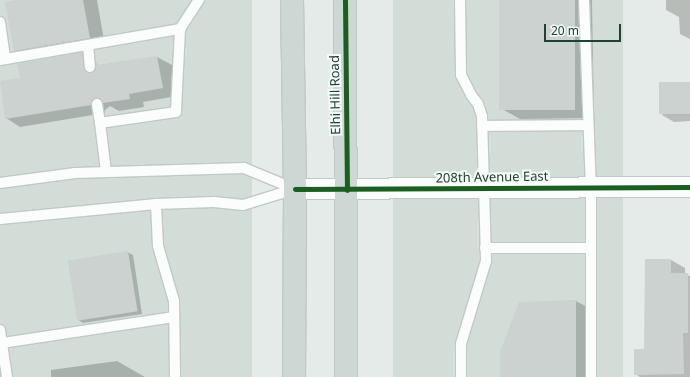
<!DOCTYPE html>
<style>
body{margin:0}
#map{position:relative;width:690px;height:377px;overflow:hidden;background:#e5ebe8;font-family:"Noto Sans",sans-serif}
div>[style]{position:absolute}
.built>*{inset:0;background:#d2ddd8;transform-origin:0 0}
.shadow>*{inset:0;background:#0003}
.building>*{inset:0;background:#ccd2cf;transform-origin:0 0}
.roads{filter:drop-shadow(1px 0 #c2c8c5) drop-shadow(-1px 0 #c2c8c5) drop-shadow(0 1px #c2c8c5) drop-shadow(0 -1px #c2c8c5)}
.lane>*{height:10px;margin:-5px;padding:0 5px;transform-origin:5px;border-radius:5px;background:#fbfcfc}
.street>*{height:20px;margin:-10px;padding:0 10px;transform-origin:10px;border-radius:10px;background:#fbfcfc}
.primary>*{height:22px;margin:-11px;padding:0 11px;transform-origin:11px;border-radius:11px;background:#cdd7d4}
.cycleway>*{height:5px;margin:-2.5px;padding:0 2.5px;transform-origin:2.5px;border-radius:2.5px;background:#1b5e20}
span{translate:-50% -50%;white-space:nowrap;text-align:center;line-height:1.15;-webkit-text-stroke:4px #f4faf6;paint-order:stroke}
.street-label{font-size:13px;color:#204136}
.scale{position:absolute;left:544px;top:24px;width:77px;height:18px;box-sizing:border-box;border:2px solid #204136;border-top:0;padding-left:5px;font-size:12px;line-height:14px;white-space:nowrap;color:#204136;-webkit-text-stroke:3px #f4faf6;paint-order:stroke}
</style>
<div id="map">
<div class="built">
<div style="left:0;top:0;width:252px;height:377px"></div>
<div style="left:393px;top:0;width:230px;height:377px"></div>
</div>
<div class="shadow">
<div style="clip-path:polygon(22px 0,97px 0,105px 46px,31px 59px,15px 50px)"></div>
<div style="clip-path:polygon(500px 0,592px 0,594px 118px,520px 119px,502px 109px)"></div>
<div style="clip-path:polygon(666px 0,690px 0,690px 39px,680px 34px,679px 17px,666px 10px)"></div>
<div style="clip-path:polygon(82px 54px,96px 62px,97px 66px,157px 57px,172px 65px,177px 96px,143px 102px,144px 107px,119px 111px,110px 106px,105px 110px,105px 113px,20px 127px,6px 118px,21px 79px)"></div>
<div style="clip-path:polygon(690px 83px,690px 121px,674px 122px,662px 115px)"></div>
<div style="clip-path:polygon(127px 252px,133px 255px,142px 314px,83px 323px,77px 319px)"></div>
<div style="clip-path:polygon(671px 260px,685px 268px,685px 274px,690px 276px,690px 377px,640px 377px,635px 374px,645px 350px)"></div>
<div style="clip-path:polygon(576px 301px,587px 307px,587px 377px,501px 377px)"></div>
<div style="clip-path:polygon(117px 361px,145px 377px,51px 377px,51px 370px)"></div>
</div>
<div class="building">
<div style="clip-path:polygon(16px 0,83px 0,90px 38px,14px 51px,5px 2px)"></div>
<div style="left:499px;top:0;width:76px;height:110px"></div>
<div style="clip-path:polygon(82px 52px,85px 70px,90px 73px,96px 70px,96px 65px,157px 56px,163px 88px,129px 94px,130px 99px,103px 103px,100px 98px,96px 98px,91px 101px,91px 105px,5px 119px,0 81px,20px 78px,17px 64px)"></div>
<div style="left:690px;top:82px;width:32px;height:31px;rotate:90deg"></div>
<div style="left:128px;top:251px;width:61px;height:61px;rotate:81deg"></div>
<div style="clip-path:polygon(645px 259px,671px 259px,671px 273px,688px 273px,688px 333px,683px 333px,684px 374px,634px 375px,634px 349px,644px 349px)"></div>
<div style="clip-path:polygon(576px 300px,576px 377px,500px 377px,500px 352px,519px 302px)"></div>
</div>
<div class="roads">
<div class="lane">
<div style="left:460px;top:0;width:75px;rotate:89.2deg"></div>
<div style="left:461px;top:75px;width:22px;rotate:63deg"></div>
<div style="left:471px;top:95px;width:11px;rotate:52deg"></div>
<div style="left:478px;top:104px;width:13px;rotate:72deg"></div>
<div style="left:482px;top:116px;width:145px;rotate:88.4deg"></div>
<div style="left:486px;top:261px;width:87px;rotate:106.8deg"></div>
<div style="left:461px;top:344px;width:33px;rotate:90deg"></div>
<div style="left:584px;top:0;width:188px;rotate:87.9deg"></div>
<div style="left:591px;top:188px;width:189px;rotate:90deg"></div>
<div style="left:0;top:22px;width:37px;rotate:82deg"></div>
<div style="left:180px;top:29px;width:35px;rotate:-57deg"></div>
<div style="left:88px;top:45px;width:22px;rotate:85deg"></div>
<div style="left:0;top:60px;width:183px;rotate:-9.8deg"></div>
<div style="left:180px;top:29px;width:83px;rotate:92.8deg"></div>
<div style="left:176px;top:112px;width:77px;rotate:171.8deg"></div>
<div style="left:100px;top:123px;width:48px;rotate:82.9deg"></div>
<div style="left:97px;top:104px;width:19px;rotate:81deg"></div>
<div style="left:482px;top:126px;width:106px;rotate:-0.5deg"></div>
<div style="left:0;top:183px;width:76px;rotate:-7.6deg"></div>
<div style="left:75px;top:173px;width:169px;rotate:-1.7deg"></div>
<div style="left:244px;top:168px;width:55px;rotate:22.4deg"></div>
<div style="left:156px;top:204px;width:42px;rotate:87.3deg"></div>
<div style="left:158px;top:246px;width:57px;rotate:73.8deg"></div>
<div style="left:174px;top:301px;width:76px;rotate:89.2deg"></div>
<div style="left:0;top:219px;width:157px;rotate:-5.5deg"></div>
<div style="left:156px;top:204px;width:58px;rotate:-2deg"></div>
<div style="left:214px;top:202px;width:29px;rotate:6deg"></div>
<div style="left:243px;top:205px;width:54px;rotate:-17.1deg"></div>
<div style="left:485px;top:248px;width:106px"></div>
<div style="left:0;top:330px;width:48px;rotate:81.5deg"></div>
<div style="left:2px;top:343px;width:174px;rotate:-8.6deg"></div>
</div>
<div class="street">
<div style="left:295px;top:189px;width:395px;rotate:-0.3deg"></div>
</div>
<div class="primary">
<div style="left:292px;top:0;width:189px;rotate:89.1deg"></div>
<div style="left:295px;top:189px;width:188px;rotate:90.3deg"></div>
<div style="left:345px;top:0;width:377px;rotate:89.8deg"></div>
</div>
</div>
<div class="cycleway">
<div style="left:345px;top:0;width:190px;rotate:89.4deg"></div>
<div style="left:295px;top:189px;width:395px;rotate:-0.3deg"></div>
</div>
<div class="street-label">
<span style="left:335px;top:95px;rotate:-91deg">Elhi Hill Road</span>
<span style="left:492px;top:177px;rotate:-1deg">208th Avenue East</span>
</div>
<div class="scale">20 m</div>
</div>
